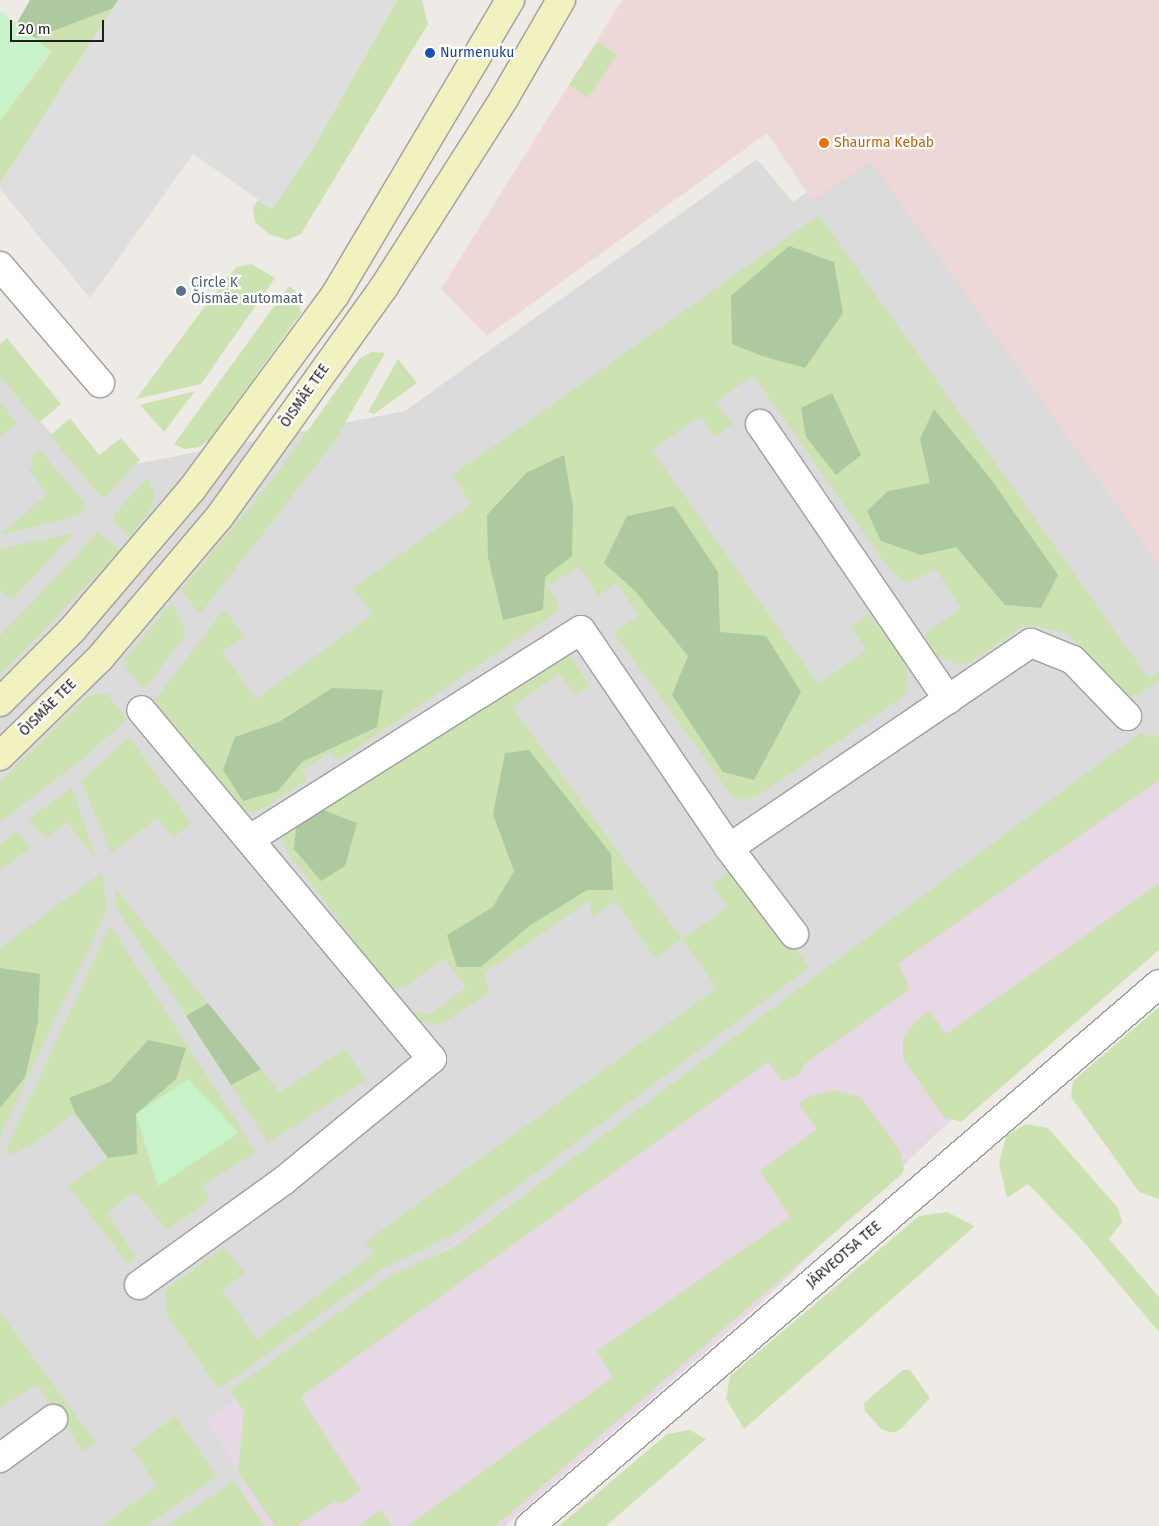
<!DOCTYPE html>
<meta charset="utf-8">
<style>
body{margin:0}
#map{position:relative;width:1159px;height:1526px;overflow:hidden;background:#eeebe6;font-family:"Fira Sans",sans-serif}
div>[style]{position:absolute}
.residential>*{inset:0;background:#dcdbdb}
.commercial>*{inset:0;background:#edd7d7}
.industrial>*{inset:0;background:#e6d8e5}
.grass>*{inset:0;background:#cde2b1;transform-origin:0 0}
.forest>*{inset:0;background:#aec89f}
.park>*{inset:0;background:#c8f3c8}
.parking>*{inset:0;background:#dedede}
.roads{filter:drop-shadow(1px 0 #9f9f9f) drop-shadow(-1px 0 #9f9f9f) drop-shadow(0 1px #9f9f9f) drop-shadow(0 -1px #9f9f9f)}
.street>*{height:28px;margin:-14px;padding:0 14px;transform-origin:14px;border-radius:14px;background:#fff}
.secondary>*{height:28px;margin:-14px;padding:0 14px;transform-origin:14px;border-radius:14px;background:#f2f1c0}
.dots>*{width:14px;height:14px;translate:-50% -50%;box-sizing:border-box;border:2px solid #fff;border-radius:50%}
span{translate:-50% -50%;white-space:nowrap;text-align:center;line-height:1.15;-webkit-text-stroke:4.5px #fff;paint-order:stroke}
.transit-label{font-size:14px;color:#164399}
.left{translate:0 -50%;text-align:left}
.food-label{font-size:14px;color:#c56008}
.service-label{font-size:14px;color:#4e5e75}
.street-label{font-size:14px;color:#1e1e1e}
.scale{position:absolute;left:10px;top:20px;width:94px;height:22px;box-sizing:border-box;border:2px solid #1e1e1e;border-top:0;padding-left:6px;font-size:15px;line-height:18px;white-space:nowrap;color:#1e1e1e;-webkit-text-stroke:4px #fff;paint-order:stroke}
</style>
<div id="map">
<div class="residential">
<div style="clip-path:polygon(871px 146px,1159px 547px,1159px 739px,206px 1421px,248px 1483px,189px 1526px,0 1526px,0 373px,85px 474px,405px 411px,757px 159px,793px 202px)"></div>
</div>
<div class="commercial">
<div style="clip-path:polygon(622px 0,1159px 0,1159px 564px,871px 162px,812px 200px,767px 133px,487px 336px,441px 289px)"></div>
</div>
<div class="industrial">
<div style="clip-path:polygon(1159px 739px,1159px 941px,937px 1133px,751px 1312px,505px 1526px,189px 1526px,248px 1483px,205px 1421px)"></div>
</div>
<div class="grass">
<div style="clip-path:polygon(30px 0,118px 0,0 184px,0 120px,51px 52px,17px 23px)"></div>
<div style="clip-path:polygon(397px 0,422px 0,428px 24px,301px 234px,287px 240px,269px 234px,255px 222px,253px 208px,258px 200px,272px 209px,312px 150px)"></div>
<div style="left:598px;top:42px;width:23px;height:52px;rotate:34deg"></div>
<div style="clip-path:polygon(819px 215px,1149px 679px,1159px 671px,1159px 680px,1139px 695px,1125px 697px,1068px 634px,1037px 626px,1022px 627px,971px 662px,959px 665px,935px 655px,925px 640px,928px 631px,961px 608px,936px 569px,907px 584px,887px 566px,753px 375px,716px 402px,733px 424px,715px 437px,700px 416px,652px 450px,818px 684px,867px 650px,851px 627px,868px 613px,906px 664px,908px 685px,903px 697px,756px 797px,744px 800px,732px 796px,614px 633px,639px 615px,616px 583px,598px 596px,579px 567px,547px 586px,559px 604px,557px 612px,338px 761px,331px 752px,302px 770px,307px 780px,268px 806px,254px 812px,240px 809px,152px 704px,224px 609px,244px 636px,222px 652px,256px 699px,373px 614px,353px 588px,471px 504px,453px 475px)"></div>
<div style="clip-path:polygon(252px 264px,275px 278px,201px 384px,136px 399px,226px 278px,237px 267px)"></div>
<div style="clip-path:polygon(289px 286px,297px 292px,301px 313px,210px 439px,200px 447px,185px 449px,174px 444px)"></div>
<div style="clip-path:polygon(7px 338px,61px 404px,39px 423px,0 376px,0 344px)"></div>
<div style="clip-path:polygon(372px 352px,385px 353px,335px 441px,200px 614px,181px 590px,270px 483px,359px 359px)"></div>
<div style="clip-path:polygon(398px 359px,417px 383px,374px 414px,368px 412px)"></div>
<div style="clip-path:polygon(195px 391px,164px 432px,140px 405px)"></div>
<div style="clip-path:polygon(0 402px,17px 423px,1px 436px,0 436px)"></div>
<div style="clip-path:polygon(70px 418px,99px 455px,121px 438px,140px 460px,103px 499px,50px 436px)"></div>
<div style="clip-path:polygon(40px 450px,83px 501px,85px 507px,81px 514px,72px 518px,0 535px,47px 494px,29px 470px,34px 465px,30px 458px)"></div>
<div style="clip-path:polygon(148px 477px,155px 495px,152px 507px,130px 538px,113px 521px,114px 515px)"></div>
<div style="clip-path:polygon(98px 532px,120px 550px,0 676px,0 636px)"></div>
<div style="clip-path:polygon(74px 533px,12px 600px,0 590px,0 549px)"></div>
<div style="clip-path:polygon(172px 602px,186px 634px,144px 690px,126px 668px,125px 659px)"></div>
<div style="clip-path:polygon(568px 653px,590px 686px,575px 695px,559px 673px,512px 707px,682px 939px,728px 907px,712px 884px,728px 872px,777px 938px,789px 939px,809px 967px,453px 1235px,384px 1268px,219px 1389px,167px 1315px,166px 1289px,224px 1247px,245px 1273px,222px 1290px,257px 1339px,374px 1254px,365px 1242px,717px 988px,682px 939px,655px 958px,616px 901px,592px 917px,590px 900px,485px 973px,489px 993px,449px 1019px,439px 1024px,422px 1022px,410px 1016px,417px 1011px,429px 1015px,466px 987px,444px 958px,406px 987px,395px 989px,385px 983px,285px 849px,283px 837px,290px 827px)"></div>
<div style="clip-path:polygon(97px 694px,107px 694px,127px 719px,85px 757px,0 822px,0 781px,88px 696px)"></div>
<div style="clip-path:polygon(1140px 733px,1153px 738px,1159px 734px,1159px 780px,898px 964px,910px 988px,906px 992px,803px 1065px,800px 1074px,783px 1082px,768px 1062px,300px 1397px,361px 1490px,342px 1504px,335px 1501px,296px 1526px,275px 1526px,238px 1472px,244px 1411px,230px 1391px,388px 1277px,453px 1248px)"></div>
<div style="clip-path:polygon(129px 737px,191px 823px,173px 838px,157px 818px,111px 853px,81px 781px)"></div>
<div style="clip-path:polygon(72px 787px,98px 863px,67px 822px,46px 838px,28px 820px)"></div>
<div style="clip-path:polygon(17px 831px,30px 848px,0 871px,0 844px)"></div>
<div style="clip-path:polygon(102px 872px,107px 910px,0 1136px,0 948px)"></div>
<div style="clip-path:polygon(1159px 883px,1159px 950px,961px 1122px,944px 1117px,903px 1059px,903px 1038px,915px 1022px,929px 1010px,946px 1034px)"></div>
<div style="clip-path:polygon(115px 888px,280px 1093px,344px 1049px,367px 1079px,268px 1143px,116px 907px)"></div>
<div style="clip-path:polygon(110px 925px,256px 1152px,203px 1185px,209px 1200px,167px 1230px,134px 1191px,107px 1213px,136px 1257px,128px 1264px,68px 1186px,107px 1158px,75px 1113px,31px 1145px,11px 1155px,6px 1150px)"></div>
<div style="clip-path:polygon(1159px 1007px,1159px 1199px,1139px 1192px,1071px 1097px,1073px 1081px)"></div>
<div style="clip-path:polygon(834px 1090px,861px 1097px,899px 1150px,904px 1168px,902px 1174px,496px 1526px,408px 1526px,613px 1377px,597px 1351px,790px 1217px,760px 1171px,817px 1129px,799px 1104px,810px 1096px)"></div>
<div style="clip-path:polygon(1026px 1124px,1048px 1128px,1118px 1208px,1122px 1222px,1109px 1239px,1159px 1297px,1159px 1332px,1080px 1238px,1028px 1184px,1007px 1198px,999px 1163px,1006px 1136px)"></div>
<div style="clip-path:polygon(947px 1212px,975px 1226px,744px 1429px,726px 1399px,730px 1376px,919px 1216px)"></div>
<div style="clip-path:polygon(0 1312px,96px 1443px,83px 1451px,37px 1384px,0 1408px)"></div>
<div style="clip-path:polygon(903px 1370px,910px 1370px,930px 1398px,903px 1427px,896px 1432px,889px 1432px,881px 1429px,865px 1411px,864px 1403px)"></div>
<div style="clip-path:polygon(175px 1416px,217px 1476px,146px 1526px,102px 1526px,157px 1486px,132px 1449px)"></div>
<div style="clip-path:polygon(690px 1430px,706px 1439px,606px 1526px,559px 1526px,667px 1434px)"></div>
<div style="clip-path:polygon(234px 1481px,265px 1526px,167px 1526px)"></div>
<div style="clip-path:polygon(380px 1510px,392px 1526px,359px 1526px)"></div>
</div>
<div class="forest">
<div style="clip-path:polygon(30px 0,118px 0,113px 8px,35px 38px,17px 23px)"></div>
<div style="clip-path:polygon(789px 246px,834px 262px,843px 313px,805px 368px,762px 356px,732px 344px,731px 296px)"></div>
<div style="clip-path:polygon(832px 393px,861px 455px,836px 475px,806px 437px,801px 408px)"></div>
<div style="clip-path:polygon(934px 409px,990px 478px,1058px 575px,1041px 608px,1005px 605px,956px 547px,921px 555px,881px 541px,867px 511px,888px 491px,930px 483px,920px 439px)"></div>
<div style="clip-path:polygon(564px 455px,573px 506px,572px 556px,545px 577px,543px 610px,503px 620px,488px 557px,487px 515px,526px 473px)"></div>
<div style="clip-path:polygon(674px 506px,718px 572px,720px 632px,766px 636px,801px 692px,754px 780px,723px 772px,672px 695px,688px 656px,636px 592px,604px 563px,627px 516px)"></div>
<div style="clip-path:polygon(332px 688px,383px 690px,377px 727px,302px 762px,278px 791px,243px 801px,223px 770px,235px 737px,279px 722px)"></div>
<div style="clip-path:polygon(529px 750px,611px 854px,613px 890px,587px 890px,529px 926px,481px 967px,457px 967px,447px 935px,493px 907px,514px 871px,493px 814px,505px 753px)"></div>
<div style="clip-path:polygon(323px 810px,357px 823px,345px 866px,321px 881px,294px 849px,296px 828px)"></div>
<div style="clip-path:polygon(0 968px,40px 974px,38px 1022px,25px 1077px,0 1108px)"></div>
<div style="clip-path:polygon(208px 1003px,261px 1069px,231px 1085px,186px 1016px)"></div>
<div style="clip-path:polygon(148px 1040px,186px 1048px,176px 1079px,136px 1114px,137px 1154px,108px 1158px,75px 1113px,69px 1098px,110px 1082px)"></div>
</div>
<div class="park">
<div style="clip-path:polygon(0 11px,51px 51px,0 120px)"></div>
<div style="clip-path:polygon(188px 1079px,239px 1133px,158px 1186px,136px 1114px)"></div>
</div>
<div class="parking">
<div style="clip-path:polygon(118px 0,397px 0,312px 150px,272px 209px,193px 154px,90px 298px,0 189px,0 184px)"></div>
</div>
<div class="roads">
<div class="street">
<div style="left:0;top:266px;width:154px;rotate:49.5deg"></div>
<div style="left:760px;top:424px;width:334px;rotate:55.7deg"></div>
<div style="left:250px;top:839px;width:391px;rotate:-32.3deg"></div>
<div style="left:581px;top:630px;width:263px;rotate:55.8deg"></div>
<div style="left:729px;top:848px;width:108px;rotate:52.9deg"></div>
<div style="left:729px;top:848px;width:365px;rotate:-34.2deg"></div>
<div style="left:1031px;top:643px;width:45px;rotate:22deg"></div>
<div style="left:1073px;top:660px;width:78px;rotate:46deg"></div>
<div style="left:139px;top:1285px;width:176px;rotate:-35.8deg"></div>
<div style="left:282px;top:1182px;width:194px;rotate:-39.4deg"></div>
<div style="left:432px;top:1059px;width:454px;rotate:-129.8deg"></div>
<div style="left:0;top:1458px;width:66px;rotate:-36.3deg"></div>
<div style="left:530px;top:1526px;width:830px;rotate:-40.75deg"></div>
</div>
<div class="secondary">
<div style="left:0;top:702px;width:102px;rotate:-45deg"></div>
<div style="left:72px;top:630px;width:185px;rotate:-49.6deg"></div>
<div style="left:192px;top:489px;width:241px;rotate:-53.6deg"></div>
<div style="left:335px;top:295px;width:343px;rotate:-59.3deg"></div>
<div style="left:0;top:756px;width:140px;rotate:-44.4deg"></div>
<div style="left:100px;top:658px;width:186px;rotate:-49.8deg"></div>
<div style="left:220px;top:516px;width:282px;rotate:-54.4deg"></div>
<div style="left:384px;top:287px;width:225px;rotate:-57.5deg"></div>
<div style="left:505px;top:97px;width:112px;rotate:-60deg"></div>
</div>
</div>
<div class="dots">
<div style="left:430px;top:53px;background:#1a4fb4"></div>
<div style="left:824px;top:143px;background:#e8710a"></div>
<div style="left:181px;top:291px;background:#5c6f8a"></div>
</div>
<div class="transit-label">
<span class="left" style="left:440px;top:53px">Nurmenuku</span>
</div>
<div class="food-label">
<span class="left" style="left:834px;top:143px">Shaurma Kebab</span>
</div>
<div class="service-label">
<span class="left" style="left:191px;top:291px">Circle K<br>Õismäe automaat</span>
</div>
<div class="street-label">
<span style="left:305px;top:396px;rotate:-55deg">ÕISMÄE TEE</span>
<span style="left:48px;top:708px;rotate:-45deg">ÕISMÄE TEE</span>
<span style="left:844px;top:1255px;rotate:-41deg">JÄRVEOTSA TEE</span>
</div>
<div class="scale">20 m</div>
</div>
